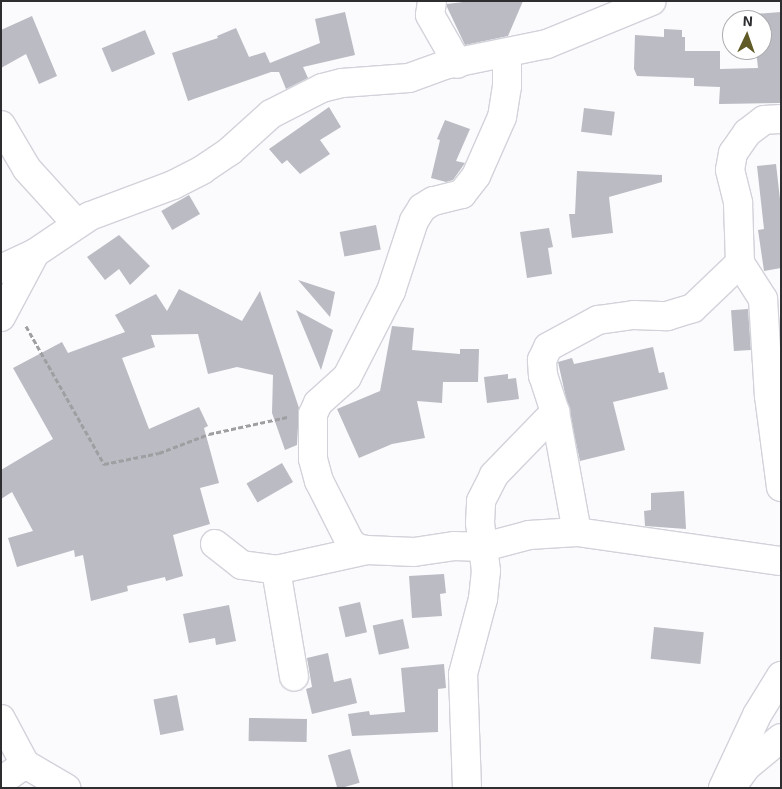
<!DOCTYPE html>
<style>
body{margin:0}
#map{position:relative;width:782px;height:789px;overflow:hidden;background:#fbfbfe;font-family:"Exo 2",sans-serif}
div>[style]{position:absolute}
.building>*{inset:0;background:#babbc3;transform-origin:0 0}
.path>*{height:3px;margin-top:-1.5px;transform-origin:0;background:repeating-linear-gradient(90deg,#9f9fa2 0 5px,transparent 0 7.5px)}
.roads{filter:drop-shadow(1px 0 #d2d2da) drop-shadow(-1px 0 #d2d2da) drop-shadow(0 1px #d2d2da) drop-shadow(0 -1px #d2d2da)}
.street>*{height:28px;margin:-14px;padding:0 14px;transform-origin:14px;border-radius:14px;background:#fff}
span{translate:-50% -50%;white-space:nowrap;text-align:center;line-height:1.15;-webkit-text-stroke:4px #fff;paint-order:stroke}
.frame{position:absolute;inset:0;border:2px solid #2e2e31;pointer-events:none}
.north{position:absolute;left:722px;top:10px;width:50px;height:50px;box-sizing:border-box;background:#fff;border:1px solid #ababad;border-radius:50%;rotate:3deg;font-size:14px;font-weight:700;line-height:20px;text-align:center;color:#2e2e31}
.north::after{content:'';display:block;margin:auto;width:18px;height:22px;background:#5f5a26;clip-path:polygon(50% 0,100% 100%,50% 72%,0 100%)}
</style>
<div id="map">
<div class="building">
<div style="clip-path:polygon(471px 1px,523px 1px,508px 36px,465px 45px,447px 7px,447px 4px)"></div>
<div style="clip-path:polygon(345px 12px,355px 55px,303px 67px,308px 78px,286px 89px,279px 72px,271px 72px,188px 101px,172px 53px,218px 38px,217px 36px,236px 28px,249px 57px,265px 52px,270px 63px,320px 43px,315px 19px)"></div>
<div style="clip-path:polygon(781px 12px,781px 103px,719px 104px,720px 87px,694px 86px,694px 78px,637px 76px,634px 69px,635px 35px,664px 37px,664px 29px,682px 30px,682px 37px,685px 37px,685px 51px,720px 51px,720px 69px,758px 68px,756px 50px,762px 50px,762px 20px,755px 20px,754px 14px)"></div>
<div style="clip-path:polygon(32px 16px,57px 76px,39px 84px,26px 54px,1px 68px,1px 30px)"></div>
<div style="left:145px;top:30px;width:26px;height:47px;rotate:67deg"></div>
<div style="clip-path:polygon(329px 107px,341px 127px,320px 140px,330px 154px,300px 174px,287px 160px,282px 164px,269px 149px)"></div>
<div style="left:584px;top:108px;width:31px;height:24px;rotate:7deg"></div>
<div style="clip-path:polygon(445px 120px,470px 129px,456px 161px,465px 163px,453px 180px,446px 182px,431px 178px,440px 140px,437px 139px)"></div>
<div style="clip-path:polygon(776px 164px,781px 208px,781px 268px,764px 271px,758px 230px,764px 229px,757px 166px)"></div>
<div style="clip-path:polygon(577px 171px,662px 175px,662px 182px,609px 197px,613px 233px,572px 238px,569px 214px,575px 214px)"></div>
<div style="left:189px;top:195px;width:22px;height:32px;rotate:60deg"></div>
<div style="left:376px;top:225px;width:25px;height:37px;rotate:79deg"></div>
<div style="clip-path:polygon(549px 228px,553px 247px,548px 248px,552px 274px,527px 278px,520px 232px)"></div>
<div style="clip-path:polygon(119px 235px,150px 266px,130px 285px,119px 269px,105px 280px,87px 257px)"></div>
<div style="clip-path:polygon(298px 280px,335px 292px,330px 317px)"></div>
<div style="clip-path:polygon(179px 289px,242px 321px,260px 291px,299px 408px,297px 445px,285px 450px,272px 413px,273px 375px,237px 367px,208px 374px,198px 334px,151px 335px,155px 347px,122px 358px,149px 429px,199px 407px,208px 426px,204px 428px,219px 483px,200px 488px,210px 524px,173px 535px,183px 576px,166px 581px,165px 577px,127px 586px,128px 591px,91px 601px,83px 555px,75px 557px,74px 550px,17px 567px,8px 538px,33px 531px,12px 492px,1px 499px,1px 470px,53px 439px,13px 368px,62px 342px,68px 353px,125px 332px,115px 315px,156px 294px,167px 311px)"></div>
<div style="left:748px;top:309px;width:41px;height:17px;rotate:86deg"></div>
<div style="clip-path:polygon(296px 310px,333px 330px,321px 370px)"></div>
<div style="clip-path:polygon(392px 326px,414px 328px,412px 350px,460px 354px,460px 349px,479px 349px,478px 382px,443px 382px,442px 403px,417px 401px,425px 438px,392px 444px,359px 458px,337px 409px,380px 391px)"></div>
<div style="clip-path:polygon(653px 347px,659px 373px,664px 372px,668px 389px,613px 402px,625px 450px,580px 461px,558px 362px,572px 358px,574px 364px)"></div>
<div style="clip-path:polygon(508px 374px,508px 379px,516px 378px,519px 399px,487px 403px,484px 377px)"></div>
<div style="left:282px;top:463px;width:22px;height:41px;rotate:60deg"></div>
<div style="clip-path:polygon(684px 491px,686px 529px,645px 526px,644px 511px,651px 510px,651px 493px)"></div>
<div style="clip-path:polygon(444px 574px,446px 593px,440px 594px,442px 616px,412px 618px,409px 576px)"></div>
<div style="left:360px;top:602px;width:31px;height:22px;rotate:77deg"></div>
<div style="clip-path:polygon(229px 605px,236px 641px,216px 645px,215px 638px,189px 643px,183px 614px)"></div>
<div style="left:403px;top:619px;width:30px;height:31px;rotate:78deg"></div>
<div style="left:654px;top:627px;width:50px;height:32px;rotate:6deg"></div>
<div style="clip-path:polygon(328px 653px,334px 682px,351px 678px,357px 703px,312px 714px,306px 689px,312px 687px,307px 658px)"></div>
<div style="clip-path:polygon(444px 664px,446px 688px,438px 689px,438px 732px,352px 736px,348px 714px,369px 711px,370px 715px,405px 712px,401px 668px)"></div>
<div style="left:177px;top:695px;width:36px;height:24px;rotate:79deg"></div>
<div style="left:249px;top:718px;width:58px;height:23px;rotate:1deg"></div>
<div style="left:350px;top:749px;width:35px;height:23px;rotate:74deg"></div>
</div>
<div class="path">
<div style="left:26px;top:326px;width:159px;rotate:60.5deg"></div>
<div style="left:104px;top:464px;width:56px;rotate:-11.3deg"></div>
<div style="left:159px;top:453px;width:53px;rotate:-20.8deg"></div>
<div style="left:209px;top:434px;width:80px;rotate:-12.3deg"></div>
</div>
<div class="roads">
<div class="street">
<div style="left:432px;top:1px;width:14px;rotate:98deg"></div>
<div style="left:430px;top:15px;width:56px;rotate:60.3deg"></div>
<div style="left:507px;top:53px;width:33px;rotate:90deg"></div>
<div style="left:507px;top:86px;width:31px;rotate:99deg"></div>
<div style="left:502px;top:117px;width:64px;rotate:113.8deg"></div>
<div style="left:476px;top:176px;width:23px;rotate:128deg"></div>
<div style="left:462px;top:194px;width:30px;rotate:166deg"></div>
<div style="left:433px;top:201px;width:13px;rotate:148deg"></div>
<div style="left:422px;top:208px;width:15px;rotate:122deg"></div>
<div style="left:414px;top:221px;width:74px;rotate:108.2deg"></div>
<div style="left:391px;top:291px;width:97px;rotate:117.1deg"></div>
<div style="left:347px;top:377px;width:39px;rotate:138deg"></div>
<div style="left:318px;top:403px;width:12px;rotate:114deg"></div>
<div style="left:313px;top:414px;width:45px;rotate:90deg"></div>
<div style="left:313px;top:459px;width:23px;rotate:75deg"></div>
<div style="left:319px;top:481px;width:68px;rotate:63.1deg"></div>
<div style="left:350px;top:542px;width:9px;rotate:41deg"></div>
<div style="left:357px;top:548px;width:10px;rotate:11deg"></div>
<div style="left:367px;top:550px;width:47px;rotate:2.4deg"></div>
<div style="left:414px;top:552px;width:40px;rotate:-8.5deg"></div>
<div style="left:454px;top:546px;width:30px;rotate:2deg"></div>
<div style="left:484px;top:547px;width:47px;rotate:-14.9deg"></div>
<div style="left:529px;top:535px;width:48px;rotate:-3.6deg"></div>
<div style="left:577px;top:532px;width:206px;rotate:8.1deg"></div>
<div style="left:781px;top:119px;width:17px;rotate:177deg"></div>
<div style="left:764px;top:120px;width:21px;rotate:143deg"></div>
<div style="left:747px;top:133px;width:24px;rotate:125deg"></div>
<div style="left:733px;top:153px;width:17px;rotate:100deg"></div>
<div style="left:730px;top:170px;width:34px;rotate:76deg"></div>
<div style="left:738px;top:203px;width:60px;rotate:88.1deg"></div>
<div style="left:740px;top:263px;width:43px;rotate:57.4deg"></div>
<div style="left:763px;top:299px;width:97px;rotate:86.5deg"></div>
<div style="left:769px;top:396px;width:92px;rotate:82.5deg"></div>
<div style="left:1px;top:125px;width:51px;rotate:59.4deg"></div>
<div style="left:27px;top:169px;width:74px;rotate:47.7deg"></div>
<div style="left:1px;top:269px;width:38px;rotate:-25deg"></div>
<div style="left:35px;top:253px;width:66px;rotate:-33.9deg"></div>
<div style="left:90px;top:216px;width:89px;rotate:-20.5deg"></div>
<div style="left:173px;top:185px;width:33px;rotate:-27deg"></div>
<div style="left:202px;top:170px;width:34px;rotate:-34deg"></div>
<div style="left:230px;top:151px;width:55px;rotate:-42.1deg"></div>
<div style="left:271px;top:114px;width:57px;rotate:-27deg"></div>
<div style="left:322px;top:88px;width:21px;rotate:-14deg"></div>
<div style="left:342px;top:83px;width:67px;rotate:-4.3deg"></div>
<div style="left:409px;top:78px;width:37px;rotate:-20deg"></div>
<div style="left:444px;top:65px;width:105px;rotate:-11.5deg"></div>
<div style="left:547px;top:44px;width:113px;rotate:-22.3deg"></div>
<div style="left:1px;top:317px;width:72px;rotate:-62deg"></div>
<div style="left:577px;top:532px;width:122px;rotate:-100.4deg"></div>
<div style="left:555px;top:412px;width:38px;rotate:-108deg"></div>
<div style="left:543px;top:376px;width:16px;rotate:-94deg"></div>
<div style="left:542px;top:360px;width:14px;rotate:-65deg"></div>
<div style="left:548px;top:347px;width:57px;rotate:-28.4deg"></div>
<div style="left:598px;top:320px;width:36px;rotate:-8deg"></div>
<div style="left:634px;top:315px;width:33px;rotate:2deg"></div>
<div style="left:667px;top:316px;width:27px;rotate:-17deg"></div>
<div style="left:693px;top:308px;width:65px;rotate:-43.8deg"></div>
<div style="left:215px;top:544px;width:34px;rotate:38deg"></div>
<div style="left:242px;top:565px;width:34px;rotate:8deg"></div>
<div style="left:276px;top:570px;width:93px;rotate:-12.4deg"></div>
<div style="left:276px;top:570px;width:108px;rotate:80.4deg"></div>
<div style="left:1px;top:719px;width:51px;rotate:61.9deg"></div>
<div style="left:25px;top:764px;width:48px;rotate:30.3deg"></div>
<div style="left:1px;top:781px;width:29px;rotate:-35deg"></div>
<div style="left:733px;top:785px;width:24px;rotate:-54deg"></div>
<div style="left:747px;top:766px;width:44px;rotate:-39.5deg"></div>
<div style="left:467px;top:788px;width:114px;rotate:-92deg"></div>
<div style="left:463px;top:674px;width:78px;rotate:-75.1deg"></div>
<div style="left:483px;top:599px;width:28px;rotate:-84deg"></div>
<div style="left:486px;top:571px;width:48px;rotate:-97.1deg"></div>
<div style="left:480px;top:523px;width:22px;rotate:-87deg"></div>
<div style="left:481px;top:501px;width:29px;rotate:-63deg"></div>
<div style="left:494px;top:475px;width:88px;rotate:-45.9deg"></div>
<div style="left:723px;top:788px;width:81px;rotate:-65deg"></div>
<div style="left:757px;top:715px;width:46px;rotate:-58.4deg"></div>
</div>
</div>
<div class="frame"></div>
<div class="north">N</div>
</div>
